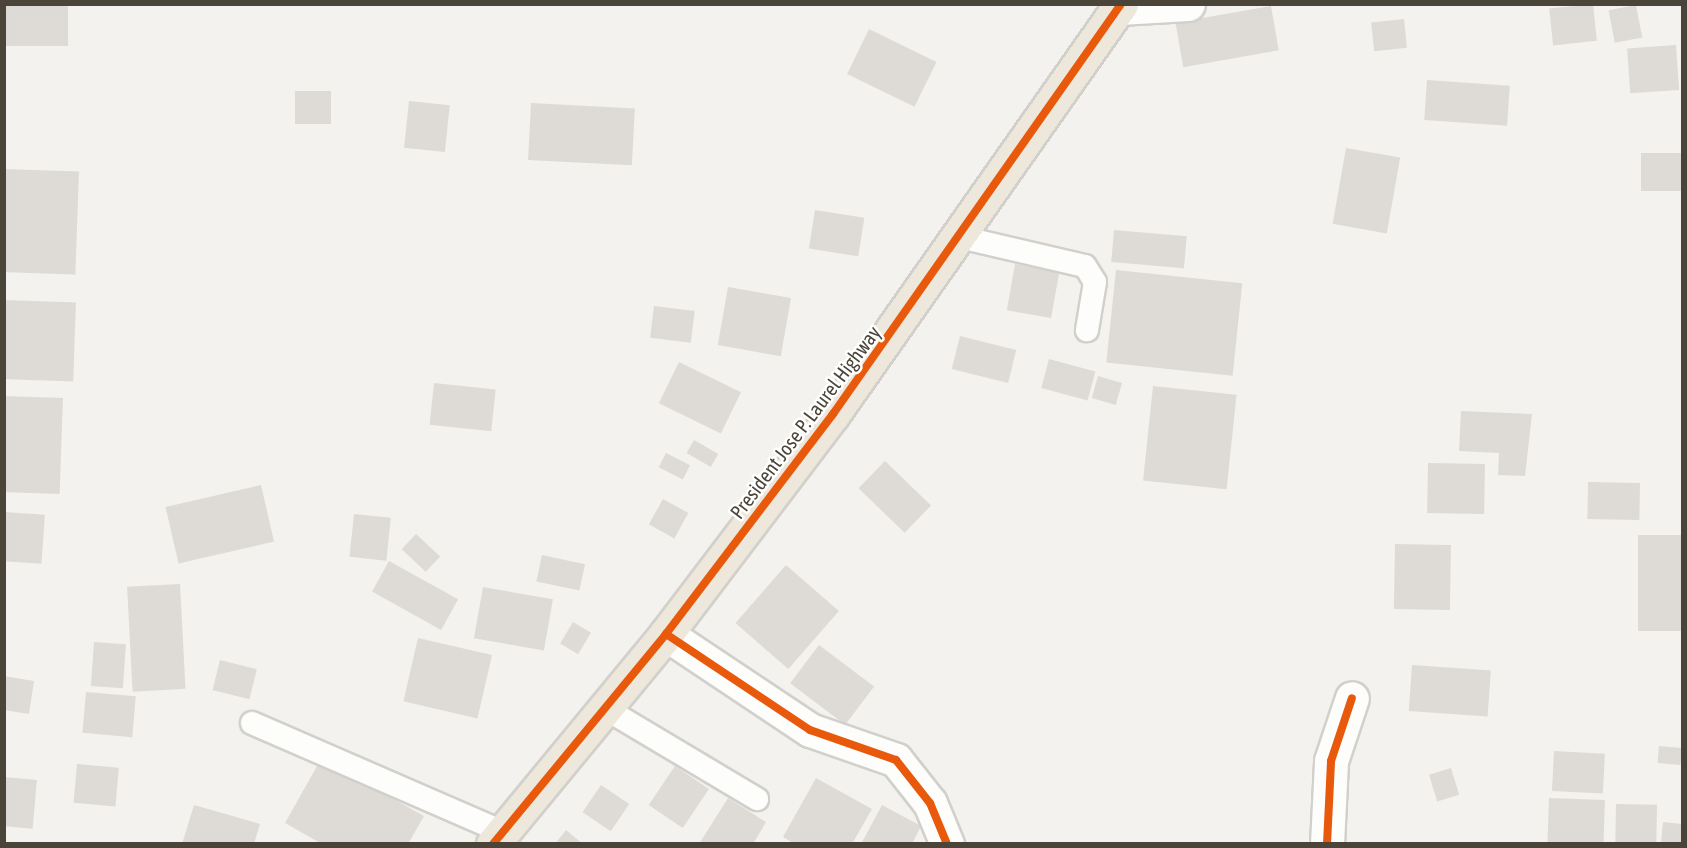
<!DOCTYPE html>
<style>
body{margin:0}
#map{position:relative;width:1687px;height:848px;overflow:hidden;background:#f4f2ee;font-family:"Asap Condensed",sans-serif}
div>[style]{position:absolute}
.building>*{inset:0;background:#dedbd6;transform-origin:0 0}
.roads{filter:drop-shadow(2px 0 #d2d0cb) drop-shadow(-2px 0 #d2d0cb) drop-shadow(0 2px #d2d0cb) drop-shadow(0 -2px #d2d0cb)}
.lane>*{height:22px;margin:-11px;padding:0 11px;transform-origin:11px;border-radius:11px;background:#fdfdfc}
.street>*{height:33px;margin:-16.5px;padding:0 16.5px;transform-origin:16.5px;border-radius:16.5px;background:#fdfdfc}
.highway>*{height:33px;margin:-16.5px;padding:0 16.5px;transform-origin:16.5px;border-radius:16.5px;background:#ede8db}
.cycleway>*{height:8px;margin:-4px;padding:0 4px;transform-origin:4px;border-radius:4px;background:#e8590c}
span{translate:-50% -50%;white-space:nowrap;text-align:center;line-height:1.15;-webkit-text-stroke:5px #fff;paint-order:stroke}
.street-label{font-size:20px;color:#4b4439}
.frame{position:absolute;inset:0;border:6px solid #4b4439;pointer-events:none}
</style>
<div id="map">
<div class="building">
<div style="left:4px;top:4px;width:64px;height:42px"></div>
<div style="left:1593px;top:4px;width:37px;height:44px;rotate:84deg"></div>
<div style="left:1636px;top:5px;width:33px;height:28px;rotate:79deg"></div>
<div style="left:1271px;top:6px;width:45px;height:97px;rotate:80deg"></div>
<div style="left:1404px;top:19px;width:29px;height:33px;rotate:84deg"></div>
<div style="left:869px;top:29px;width:75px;height:50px;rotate:26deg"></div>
<div style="left:1676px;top:45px;width:45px;height:49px;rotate:86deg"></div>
<div style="left:1427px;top:80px;width:83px;height:40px;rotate:4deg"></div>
<div style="left:295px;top:91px;width:36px;height:33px"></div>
<div style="left:409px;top:101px;width:41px;height:47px;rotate:6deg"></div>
<div style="left:531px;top:103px;width:104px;height:57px;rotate:3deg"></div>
<div style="left:1346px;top:148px;width:55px;height:77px;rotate:10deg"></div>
<div style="left:1682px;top:153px;width:38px;height:41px;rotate:90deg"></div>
<div style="left:4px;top:169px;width:75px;height:103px;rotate:2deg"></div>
<div style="left:815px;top:210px;width:50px;height:39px;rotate:9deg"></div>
<div style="left:1114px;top:230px;width:73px;height:32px;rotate:5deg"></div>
<div style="left:1015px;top:264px;width:45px;height:47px;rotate:10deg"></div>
<div style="left:1116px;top:270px;width:127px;height:93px;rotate:6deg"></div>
<div style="left:728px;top:287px;width:64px;height:59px;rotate:10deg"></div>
<div style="left:4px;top:300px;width:72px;height:79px;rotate:2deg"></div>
<div style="left:654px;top:306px;width:41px;height:32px;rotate:7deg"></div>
<div style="left:960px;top:336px;width:58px;height:34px;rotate:14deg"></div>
<div style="left:1049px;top:359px;width:48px;height:30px;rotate:15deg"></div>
<div style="left:679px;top:362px;width:69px;height:46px;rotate:26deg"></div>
<div style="left:1098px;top:376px;width:25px;height:23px;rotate:16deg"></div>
<div style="left:434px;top:383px;width:62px;height:42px;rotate:6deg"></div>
<div style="left:1153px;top:386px;width:84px;height:95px;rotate:6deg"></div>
<div style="left:4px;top:396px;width:59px;height:96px;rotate:2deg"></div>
<div style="clip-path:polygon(1461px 411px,1532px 414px,1525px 476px,1498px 475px,1499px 453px,1459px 451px)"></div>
<div style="left:694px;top:440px;width:28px;height:15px;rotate:30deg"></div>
<div style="left:666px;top:453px;width:27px;height:16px;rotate:27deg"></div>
<div style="left:885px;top:461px;width:64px;height:38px;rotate:44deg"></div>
<div style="left:1428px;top:463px;width:57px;height:50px;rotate:1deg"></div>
<div style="left:1588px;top:482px;width:52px;height:37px;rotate:1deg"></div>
<div style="left:261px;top:485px;width:58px;height:98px;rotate:77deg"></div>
<div style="left:663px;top:499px;width:29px;height:29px;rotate:29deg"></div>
<div style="left:4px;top:512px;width:41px;height:49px;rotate:4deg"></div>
<div style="left:354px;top:514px;width:37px;height:43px;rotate:6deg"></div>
<div style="left:416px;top:534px;width:33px;height:21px;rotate:43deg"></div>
<div style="left:1638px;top:535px;width:44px;height:96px"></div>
<div style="left:1395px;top:544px;width:56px;height:65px;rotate:1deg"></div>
<div style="left:542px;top:555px;width:44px;height:27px;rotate:12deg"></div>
<div style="left:389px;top:561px;width:79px;height:35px;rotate:29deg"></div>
<div style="left:786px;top:565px;width:70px;height:77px;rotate:41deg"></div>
<div style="left:180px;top:584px;width:105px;height:53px;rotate:87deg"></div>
<div style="left:483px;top:587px;width:71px;height:52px;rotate:10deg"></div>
<div style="left:573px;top:622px;width:21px;height:25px;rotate:31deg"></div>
<div style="left:418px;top:638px;width:76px;height:65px;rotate:13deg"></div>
<div style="left:94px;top:642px;width:32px;height:44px;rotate:4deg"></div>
<div style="left:819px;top:645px;width:69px;height:48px;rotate:37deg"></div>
<div style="left:220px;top:660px;width:38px;height:31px;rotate:14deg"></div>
<div style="left:1412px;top:665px;width:79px;height:46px;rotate:4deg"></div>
<div style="clip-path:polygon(4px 676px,34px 681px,29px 714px,4px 710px)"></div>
<div style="left:86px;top:692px;width:50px;height:41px;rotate:5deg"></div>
<div style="left:1659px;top:746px;width:23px;height:17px;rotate:5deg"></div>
<div style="left:1554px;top:751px;width:51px;height:40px;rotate:3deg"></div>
<div style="clip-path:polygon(321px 759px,424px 816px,408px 844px,322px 844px,285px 823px)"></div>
<div style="left:77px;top:764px;width:42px;height:39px;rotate:5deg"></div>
<div style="left:675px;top:766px;width:41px;height:47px;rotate:34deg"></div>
<div style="left:1451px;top:768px;width:28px;height:23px;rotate:73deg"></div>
<div style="left:4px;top:777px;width:33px;height:49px;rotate:5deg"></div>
<div style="clip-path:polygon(816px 778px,872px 809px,852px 844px,795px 844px,783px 837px)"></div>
<div style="left:601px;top:785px;width:34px;height:33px;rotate:34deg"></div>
<div style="clip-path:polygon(728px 798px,766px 822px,753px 844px,699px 844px)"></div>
<div style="left:1549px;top:798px;width:56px;height:44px;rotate:2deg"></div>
<div style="left:1616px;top:804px;width:41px;height:40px;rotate:1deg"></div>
<div style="clip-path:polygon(194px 805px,260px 824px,254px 844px,182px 844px)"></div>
<div style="clip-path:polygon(882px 805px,921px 826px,912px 844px,861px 844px)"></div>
<div style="clip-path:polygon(1663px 822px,1682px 824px,1682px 844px,1661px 844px)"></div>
<div style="clip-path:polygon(566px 830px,583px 844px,555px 844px)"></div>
</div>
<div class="roads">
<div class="lane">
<div style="left:960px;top:237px;width:128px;rotate:13.1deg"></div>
<div style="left:1085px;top:266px;width:19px;rotate:58deg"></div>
<div style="left:1095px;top:282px;width:49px;rotate:99.5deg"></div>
<div style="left:606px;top:709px;width:176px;rotate:30.8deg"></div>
<div style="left:252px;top:723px;width:274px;rotate:23.5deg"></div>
</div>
<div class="street">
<div style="left:1119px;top:8px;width:69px;rotate:-3.3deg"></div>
<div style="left:666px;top:634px;width:173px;rotate:33.7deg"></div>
<div style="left:810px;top:730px;width:91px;rotate:19.2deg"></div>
<div style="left:896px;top:760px;width:55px;rotate:51.7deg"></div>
<div style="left:930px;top:803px;width:44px;rotate:67.5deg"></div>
<div style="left:1327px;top:844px;width:83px;rotate:-87.2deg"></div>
<div style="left:1331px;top:761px;width:66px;rotate:-71.6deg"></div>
</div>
<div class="highway">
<div style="left:493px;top:844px;width:272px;rotate:-50.5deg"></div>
<div style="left:666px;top:634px;width:276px;rotate:-52.8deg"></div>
<div style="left:833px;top:414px;width:501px;rotate:-54.91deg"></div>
</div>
</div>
<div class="cycleway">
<div style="left:666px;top:634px;width:173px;rotate:33.7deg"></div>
<div style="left:810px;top:730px;width:91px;rotate:19.2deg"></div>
<div style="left:896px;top:760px;width:55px;rotate:51.7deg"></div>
<div style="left:930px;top:803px;width:44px;rotate:67.5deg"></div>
<div style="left:493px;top:844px;width:272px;rotate:-50.5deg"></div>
<div style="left:666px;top:634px;width:276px;rotate:-52.8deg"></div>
<div style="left:833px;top:414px;width:501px;rotate:-54.91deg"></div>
<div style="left:1327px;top:844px;width:83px;rotate:-87.2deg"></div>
<div style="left:1331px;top:761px;width:66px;rotate:-71.6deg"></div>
</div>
<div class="street-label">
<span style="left:805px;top:422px;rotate:-53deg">President Jose P. Laurel Highway</span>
</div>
<div class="frame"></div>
</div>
